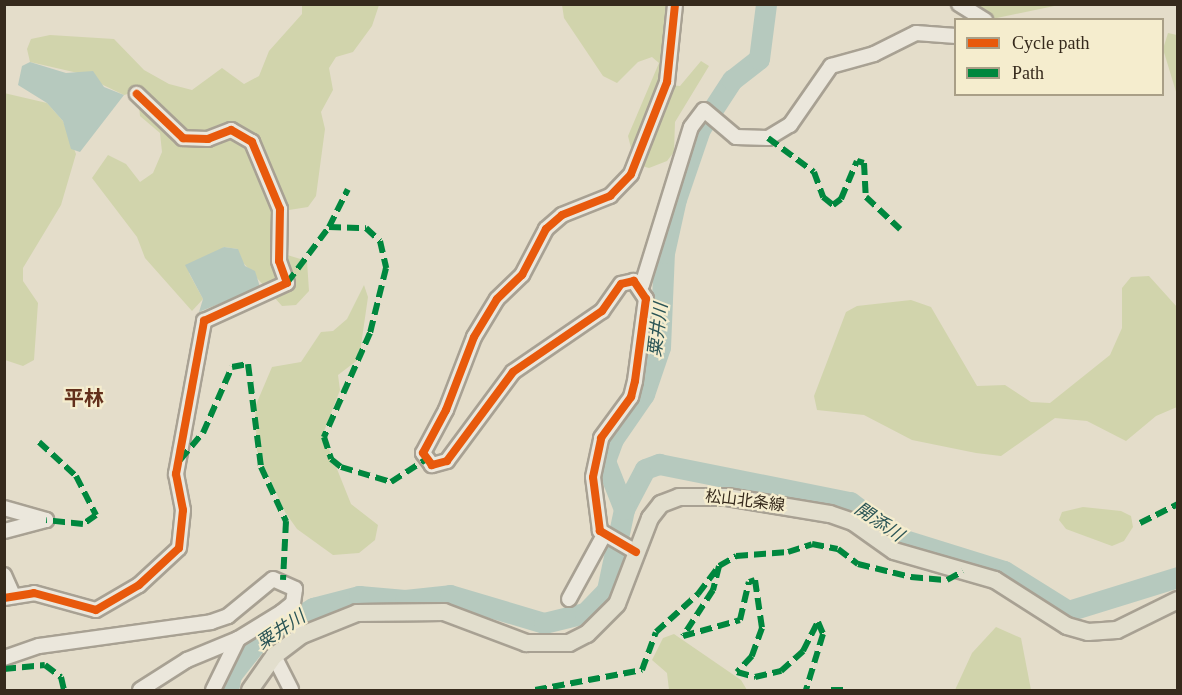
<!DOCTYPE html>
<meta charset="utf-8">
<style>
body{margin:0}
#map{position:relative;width:1182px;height:695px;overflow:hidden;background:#e4ddca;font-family:"Times New Roman","Noto Sans JP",serif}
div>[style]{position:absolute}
.green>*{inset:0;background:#d1d4ac}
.water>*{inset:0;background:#b6c9be}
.river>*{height:21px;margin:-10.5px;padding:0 10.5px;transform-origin:10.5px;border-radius:10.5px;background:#b6c9be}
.roads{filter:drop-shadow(2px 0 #a8a193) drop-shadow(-2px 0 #a8a193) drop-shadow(0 2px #a8a193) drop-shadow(0 -2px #a8a193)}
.minor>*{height:14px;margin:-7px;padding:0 7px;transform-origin:7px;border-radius:7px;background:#ebe7dc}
.major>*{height:16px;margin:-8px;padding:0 8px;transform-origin:8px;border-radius:8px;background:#e2decd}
.quiet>*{height:6px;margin-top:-3px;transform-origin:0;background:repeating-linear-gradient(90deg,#00873e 0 12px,transparent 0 18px)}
.cycleway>*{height:8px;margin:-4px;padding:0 4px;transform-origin:4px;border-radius:4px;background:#e8590c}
span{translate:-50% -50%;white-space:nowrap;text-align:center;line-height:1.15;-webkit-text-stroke:4.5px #f5edce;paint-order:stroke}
.street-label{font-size:16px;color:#362a1c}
.water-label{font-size:18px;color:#2b5556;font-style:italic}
.quarter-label{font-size:20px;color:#632f1b;font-weight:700}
.frame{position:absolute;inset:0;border:6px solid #362a1c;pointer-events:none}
.legend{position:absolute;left:954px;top:18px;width:210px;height:78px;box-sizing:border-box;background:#f5edce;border:2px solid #a99f87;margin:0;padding:8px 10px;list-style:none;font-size:18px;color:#362a1c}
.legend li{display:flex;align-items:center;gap:12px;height:30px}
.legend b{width:30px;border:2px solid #a99f87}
</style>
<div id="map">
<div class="green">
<div style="clip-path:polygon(302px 5px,379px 5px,372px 26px,353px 52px,336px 57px,329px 68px,333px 90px,321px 112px,325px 129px,316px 196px,308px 207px,289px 210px,278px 227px,284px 254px,307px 261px,309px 291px,296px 305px,282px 306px,238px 257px,238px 249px,224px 247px,189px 273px,203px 299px,192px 311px,145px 258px,137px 237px,92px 178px,108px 155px,126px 164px,140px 182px,153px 173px,162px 152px,160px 133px,140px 116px,139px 105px,147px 96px,143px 90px,124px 95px,78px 73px,30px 62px,27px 49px,31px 39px,50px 35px,114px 39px,144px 70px,169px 84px,192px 90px,222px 68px,244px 84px,259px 76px,269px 51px,302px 14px)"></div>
<div style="clip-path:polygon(562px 5px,680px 5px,680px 39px,669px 85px,680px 86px,701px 61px,709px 66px,675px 122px,674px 152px,667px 161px,649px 168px,635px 164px,628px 136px,659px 63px,652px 57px,638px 62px,617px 83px,603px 76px,564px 18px)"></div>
<div style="clip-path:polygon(973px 5px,1059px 5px,992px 19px)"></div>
<div style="clip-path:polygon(1168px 33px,1177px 35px,1177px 95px,1163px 49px)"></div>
<div style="clip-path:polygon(4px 93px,47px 103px,63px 121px,76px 154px,61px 205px,23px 268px,23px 281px,38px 303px,34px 360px,23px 366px,5px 360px)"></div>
<div style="clip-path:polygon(1149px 276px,1177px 307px,1177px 407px,1156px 416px,1126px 441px,1087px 421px,1055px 418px,1001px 456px,976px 453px,912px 440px,864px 415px,817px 410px,814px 396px,846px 312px,857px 306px,911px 300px,931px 307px,977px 386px,1005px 385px,1031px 402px,1050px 403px,1110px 355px,1122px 328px,1122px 288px,1131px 277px)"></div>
<div style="clip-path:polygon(364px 285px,368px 297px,359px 359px,338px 375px,340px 390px,323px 434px,351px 504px,378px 525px,375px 540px,359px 553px,333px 555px,297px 529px,285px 512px,257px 451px,255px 407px,272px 367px,301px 362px,321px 332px,333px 331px,347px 319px)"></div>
<div style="clip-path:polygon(1083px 507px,1121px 511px,1131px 516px,1133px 527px,1124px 541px,1112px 546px,1066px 529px,1059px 520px,1062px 512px)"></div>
<div style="clip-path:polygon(996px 627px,1021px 638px,1031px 690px,955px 690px,972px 653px)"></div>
<div style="clip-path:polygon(674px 634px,741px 680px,747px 690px,669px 690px,667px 673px,652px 660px,663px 638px)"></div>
</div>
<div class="water">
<div style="clip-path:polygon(30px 62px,66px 73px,93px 71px,104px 87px,124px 95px,80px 152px,71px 149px,63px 121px,47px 103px,18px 85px,22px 66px)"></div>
<div style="clip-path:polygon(224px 247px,238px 249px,245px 266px,255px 271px,260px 287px,199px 312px,203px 299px,185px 265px)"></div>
</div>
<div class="river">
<div style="left:624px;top:509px;width:45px;rotate:-62.3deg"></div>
<div style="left:645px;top:469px;width:15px;rotate:-20deg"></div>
<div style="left:659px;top:464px;width:195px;rotate:11.3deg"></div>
<div style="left:850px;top:502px;width:60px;rotate:36.9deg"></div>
<div style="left:898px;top:538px;width:111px;rotate:17.3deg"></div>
<div style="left:1004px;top:571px;width:75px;rotate:32deg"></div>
<div style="left:1068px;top:611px;width:115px;rotate:-17.2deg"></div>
<div style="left:228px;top:690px;width:15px;rotate:-79deg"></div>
<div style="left:231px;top:675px;width:42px;rotate:-51.8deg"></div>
<div style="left:257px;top:642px;width:66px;rotate:-31.3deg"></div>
<div style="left:313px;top:608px;width:48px;rotate:-14.6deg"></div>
<div style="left:359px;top:596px;width:46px;rotate:5deg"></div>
<div style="left:405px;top:600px;width:45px;rotate:-6.3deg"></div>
<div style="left:450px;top:595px;width:98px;rotate:16.6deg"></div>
<div style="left:544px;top:623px;width:42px;rotate:-13.7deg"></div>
<div style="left:585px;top:613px;width:32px;rotate:-46deg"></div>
<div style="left:607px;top:590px;width:83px;rotate:-78.1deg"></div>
<div style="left:624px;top:509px;width:52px;rotate:-111.6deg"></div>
<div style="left:605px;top:461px;width:23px;rotate:-70deg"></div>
<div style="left:613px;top:439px;width:55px;rotate:-55.4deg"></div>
<div style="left:644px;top:394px;width:50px;rotate:-71.2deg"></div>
<div style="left:660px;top:347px;width:94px;rotate:-87.6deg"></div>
<div style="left:664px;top:253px;width:55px;rotate:-77.5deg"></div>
<div style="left:676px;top:199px;width:74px;rotate:-71.1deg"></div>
<div style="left:700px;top:129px;width:59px;rotate:-56.9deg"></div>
<div style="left:732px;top:80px;width:34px;rotate:-38deg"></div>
<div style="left:759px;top:59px;width:55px;rotate:-82.7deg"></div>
</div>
<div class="roads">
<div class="minor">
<div style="left:959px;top:4px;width:31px;rotate:32deg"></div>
<div style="left:642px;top:285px;width:165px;rotate:-72.8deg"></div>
<div style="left:691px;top:127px;width:21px;rotate:-53deg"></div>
<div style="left:704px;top:110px;width:42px;rotate:40.2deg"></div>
<div style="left:736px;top:137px;width:32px;rotate:2deg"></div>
<div style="left:768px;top:138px;width:26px;rotate:-31deg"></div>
<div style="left:790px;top:125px;width:72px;rotate:-55.2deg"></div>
<div style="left:831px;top:66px;width:45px;rotate:-15.6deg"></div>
<div style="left:874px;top:54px;width:47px;rotate:-26.6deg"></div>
<div style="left:916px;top:33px;width:40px;rotate:4.3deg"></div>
<div style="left:4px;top:508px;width:44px;rotate:15.9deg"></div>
<div style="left:46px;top:520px;width:43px;rotate:165.3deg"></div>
<div style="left:636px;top:552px;width:42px;rotate:-149.7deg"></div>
<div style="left:600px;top:531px;width:54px;rotate:-97.4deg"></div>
<div style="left:593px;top:477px;width:40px;rotate:-78deg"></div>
<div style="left:601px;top:438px;width:51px;rotate:-53.8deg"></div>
<div style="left:631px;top:397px;width:16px;rotate:-76deg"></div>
<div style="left:635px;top:381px;width:83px;rotate:-82.4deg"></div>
<div style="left:646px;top:299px;width:22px;rotate:-124deg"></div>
<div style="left:634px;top:281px;width:13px;rotate:167deg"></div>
<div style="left:621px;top:284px;width:33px;rotate:125deg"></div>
<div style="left:602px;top:311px;width:108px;rotate:145.6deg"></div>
<div style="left:513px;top:372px;width:111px;rotate:126.6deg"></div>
<div style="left:447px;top:461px;width:16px;rotate:165deg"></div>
<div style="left:432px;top:465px;width:15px;rotate:-127deg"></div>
<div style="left:423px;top:453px;width:49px;rotate:-61.9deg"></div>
<div style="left:446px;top:410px;width:78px;rotate:-69deg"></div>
<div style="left:474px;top:337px;width:44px;rotate:-58.8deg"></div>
<div style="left:497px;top:299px;width:35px;rotate:-44deg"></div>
<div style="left:522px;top:275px;width:52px;rotate:-62.4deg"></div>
<div style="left:546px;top:229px;width:21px;rotate:-41deg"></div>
<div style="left:562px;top:215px;width:52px;rotate:-21.6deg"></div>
<div style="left:610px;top:196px;width:30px;rotate:-46deg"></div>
<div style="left:631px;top:174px;width:99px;rotate:-68.6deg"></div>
<div style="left:667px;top:82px;width:78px;rotate:-84.1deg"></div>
<div style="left:4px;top:575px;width:20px;rotate:66deg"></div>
<div style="left:4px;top:598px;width:30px;rotate:-9deg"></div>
<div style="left:34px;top:593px;width:64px;rotate:15.3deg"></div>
<div style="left:96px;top:610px;width:50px;rotate:-30.2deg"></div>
<div style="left:139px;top:585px;width:54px;rotate:-42.8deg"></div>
<div style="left:179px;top:548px;width:38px;rotate:-84deg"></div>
<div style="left:183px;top:510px;width:37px;rotate:-101deg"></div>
<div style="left:176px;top:474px;width:156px;rotate:-79.6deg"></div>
<div style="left:204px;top:321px;width:91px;rotate:-24.6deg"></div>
<div style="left:287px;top:283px;width:23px;rotate:-110deg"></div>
<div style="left:279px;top:261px;width:52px;rotate:-88.9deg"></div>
<div style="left:280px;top:209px;width:73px;rotate:-112.7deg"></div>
<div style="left:252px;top:142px;width:24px;rotate:-150deg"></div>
<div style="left:231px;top:130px;width:25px;rotate:159deg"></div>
<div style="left:208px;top:139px;width:25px;rotate:-178deg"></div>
<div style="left:183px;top:138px;width:64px;rotate:-136.3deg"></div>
<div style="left:569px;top:599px;width:73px;rotate:-61.3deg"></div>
<div style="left:274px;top:656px;width:38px;rotate:63deg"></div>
<div style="left:4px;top:658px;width:37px;rotate:-19deg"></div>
<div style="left:39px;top:646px;width:174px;rotate:-7.9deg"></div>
<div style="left:211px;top:622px;width:18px;rotate:-19deg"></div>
<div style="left:228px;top:616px;width:58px;rotate:-39.4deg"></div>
<div style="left:273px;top:579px;width:24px;rotate:24deg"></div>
<div style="left:295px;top:589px;width:14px;rotate:98deg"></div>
<div style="left:293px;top:603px;width:14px;rotate:141deg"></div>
<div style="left:282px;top:612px;width:30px;rotate:49deg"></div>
<div style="left:140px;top:690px;width:56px;rotate:-32.6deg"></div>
<div style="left:187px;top:660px;width:55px;rotate:-22.4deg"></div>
<div style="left:213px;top:690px;width:57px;rotate:-63.9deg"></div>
<div style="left:238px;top:639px;width:52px;rotate:-31.5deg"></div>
</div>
<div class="major">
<div style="left:250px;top:690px;width:42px;rotate:-54.8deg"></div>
<div style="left:274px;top:656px;width:35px;rotate:-37deg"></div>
<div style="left:302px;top:635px;width:59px;rotate:-21.8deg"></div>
<div style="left:357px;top:613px;width:87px;rotate:-0.7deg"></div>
<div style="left:444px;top:612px;width:88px;rotate:20.7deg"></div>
<div style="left:526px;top:643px;width:43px"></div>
<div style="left:569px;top:643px;width:20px;rotate:-27deg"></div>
<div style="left:587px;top:634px;width:42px;rotate:-45deg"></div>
<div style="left:617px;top:604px;width:92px;rotate:-69deg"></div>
<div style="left:650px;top:518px;width:18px;rotate:-52deg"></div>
<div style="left:661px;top:504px;width:19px;rotate:-21deg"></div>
<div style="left:679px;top:497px;width:48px"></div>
<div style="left:727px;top:497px;width:104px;rotate:9.4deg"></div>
<div style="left:830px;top:514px;width:24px;rotate:19deg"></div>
<div style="left:853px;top:522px;width:50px;rotate:35.3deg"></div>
<div style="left:894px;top:551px;width:105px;rotate:16deg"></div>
<div style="left:995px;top:580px;width:85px;rotate:32.6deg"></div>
<div style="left:1067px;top:626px;width:22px;rotate:16deg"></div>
<div style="left:1088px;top:632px;width:29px;rotate:-4deg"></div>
<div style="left:1117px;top:630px;width:68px;rotate:-26.2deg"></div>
</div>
</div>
<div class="quiet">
<div style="left:768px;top:138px;width:57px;rotate:36.5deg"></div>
<div style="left:814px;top:172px;width:27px;rotate:70deg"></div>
<div style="left:823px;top:197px;width:13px;rotate:39deg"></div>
<div style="left:833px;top:205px;width:10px;rotate:-37deg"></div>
<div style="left:841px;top:199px;width:41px;rotate:-67.2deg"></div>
<div style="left:857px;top:161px;width:7px;rotate:16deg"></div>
<div style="left:864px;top:163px;width:34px;rotate:87deg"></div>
<div style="left:866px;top:197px;width:47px;rotate:43.3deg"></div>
<div style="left:329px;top:227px;width:42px;rotate:-63.4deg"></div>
<div style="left:287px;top:283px;width:70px;rotate:-53.1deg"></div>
<div style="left:329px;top:227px;width:37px;rotate:2deg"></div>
<div style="left:366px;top:228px;width:19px;rotate:43deg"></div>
<div style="left:380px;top:241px;width:28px;rotate:77deg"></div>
<div style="left:386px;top:268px;width:67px;rotate:103.8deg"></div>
<div style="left:370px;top:333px;width:114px;rotate:113.9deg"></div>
<div style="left:324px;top:437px;width:23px;rotate:72deg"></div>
<div style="left:331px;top:459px;width:13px;rotate:39deg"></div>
<div style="left:341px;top:467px;width:52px;rotate:16.7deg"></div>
<div style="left:391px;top:482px;width:40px;rotate:-32.9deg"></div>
<div style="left:39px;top:442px;width:50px;rotate:42.6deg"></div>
<div style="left:76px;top:476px;width:44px;rotate:62.9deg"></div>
<div style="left:96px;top:515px;width:16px;rotate:145deg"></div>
<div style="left:83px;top:524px;width:37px;rotate:-174deg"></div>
<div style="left:180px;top:460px;width:35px;rotate:-50deg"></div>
<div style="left:203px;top:433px;width:72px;rotate:-66.3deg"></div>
<div style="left:232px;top:367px;width:16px;rotate:-11deg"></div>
<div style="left:248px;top:364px;width:104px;rotate:82.8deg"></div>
<div style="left:261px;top:467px;width:60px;rotate:65.2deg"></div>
<div style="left:286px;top:521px;width:59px;rotate:92.9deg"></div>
<div style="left:1140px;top:523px;width:42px;rotate:-26.6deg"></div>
<div style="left:719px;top:566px;width:20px;rotate:-30deg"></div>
<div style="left:736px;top:556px;width:52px;rotate:-4.4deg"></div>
<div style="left:788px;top:552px;width:25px;rotate:-18deg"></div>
<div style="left:812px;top:544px;width:26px;rotate:11deg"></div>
<div style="left:838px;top:549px;width:25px;rotate:37deg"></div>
<div style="left:858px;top:564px;width:55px;rotate:13.8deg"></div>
<div style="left:911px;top:577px;width:36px;rotate:5deg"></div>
<div style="left:947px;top:580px;width:18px;rotate:-29deg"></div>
<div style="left:4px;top:669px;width:41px;rotate:-5.6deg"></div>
<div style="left:45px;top:665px;width:20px;rotate:37deg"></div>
<div style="left:61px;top:677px;width:13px;rotate:77deg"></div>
<div style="left:535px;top:690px;width:109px;rotate:-10.6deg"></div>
<div style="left:642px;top:670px;width:40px;rotate:-69.8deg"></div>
<div style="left:656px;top:632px;width:57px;rotate:-42.1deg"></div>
<div style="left:698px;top:594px;width:35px;rotate:-53deg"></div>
<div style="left:719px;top:566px;width:25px;rotate:104deg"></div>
<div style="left:713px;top:590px;width:55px;rotate:123.1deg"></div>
<div style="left:683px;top:636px;width:59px;rotate:-15.7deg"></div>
<div style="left:740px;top:620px;width:39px;rotate:-77deg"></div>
<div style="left:749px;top:582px;width:6px;rotate:-18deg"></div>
<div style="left:755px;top:580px;width:49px;rotate:81.7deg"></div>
<div style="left:762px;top:628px;width:30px;rotate:110deg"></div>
<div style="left:752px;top:656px;width:22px;rotate:133deg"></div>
<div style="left:737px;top:672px;width:19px;rotate:16deg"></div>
<div style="left:755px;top:677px;width:27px;rotate:-13deg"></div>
<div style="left:781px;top:671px;width:30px;rotate:-42deg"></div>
<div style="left:803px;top:651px;width:33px;rotate:-63deg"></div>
<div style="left:818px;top:622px;width:13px;rotate:67deg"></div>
<div style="left:823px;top:634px;width:59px;rotate:106.9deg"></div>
<div style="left:831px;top:690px;width:13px"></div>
</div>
<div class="cycleway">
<div style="left:636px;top:552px;width:42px;rotate:-149.7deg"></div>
<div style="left:600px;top:531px;width:54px;rotate:-97.4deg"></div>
<div style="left:593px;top:477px;width:40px;rotate:-78deg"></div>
<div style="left:601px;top:438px;width:51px;rotate:-53.8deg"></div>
<div style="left:631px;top:397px;width:16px;rotate:-76deg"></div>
<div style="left:635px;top:381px;width:83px;rotate:-82.4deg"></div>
<div style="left:646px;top:299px;width:22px;rotate:-124deg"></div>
<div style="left:634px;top:281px;width:13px;rotate:167deg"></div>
<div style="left:621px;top:284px;width:33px;rotate:125deg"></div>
<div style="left:602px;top:311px;width:108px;rotate:145.6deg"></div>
<div style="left:513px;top:372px;width:111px;rotate:126.6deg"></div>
<div style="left:447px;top:461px;width:16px;rotate:165deg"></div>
<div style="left:432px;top:465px;width:15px;rotate:-127deg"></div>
<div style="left:423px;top:453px;width:49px;rotate:-61.9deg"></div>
<div style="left:446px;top:410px;width:78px;rotate:-69deg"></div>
<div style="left:474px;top:337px;width:44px;rotate:-58.8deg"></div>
<div style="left:497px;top:299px;width:35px;rotate:-44deg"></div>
<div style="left:522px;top:275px;width:52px;rotate:-62.4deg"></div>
<div style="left:546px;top:229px;width:21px;rotate:-41deg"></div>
<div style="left:562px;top:215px;width:52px;rotate:-21.6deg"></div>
<div style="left:610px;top:196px;width:30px;rotate:-46deg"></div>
<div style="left:631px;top:174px;width:99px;rotate:-68.6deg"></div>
<div style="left:667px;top:82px;width:78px;rotate:-84.1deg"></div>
<div style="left:4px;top:598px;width:30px;rotate:-9deg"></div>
<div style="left:34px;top:593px;width:64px;rotate:15.3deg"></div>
<div style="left:96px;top:610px;width:50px;rotate:-30.2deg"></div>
<div style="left:139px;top:585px;width:54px;rotate:-42.8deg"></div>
<div style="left:179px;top:548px;width:38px;rotate:-84deg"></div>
<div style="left:183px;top:510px;width:37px;rotate:-101deg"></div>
<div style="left:176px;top:474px;width:156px;rotate:-79.6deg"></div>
<div style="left:204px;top:321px;width:91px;rotate:-24.6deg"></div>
<div style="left:287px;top:283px;width:23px;rotate:-110deg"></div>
<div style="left:279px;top:261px;width:52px;rotate:-88.9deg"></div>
<div style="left:280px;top:209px;width:73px;rotate:-112.7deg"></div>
<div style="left:252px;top:142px;width:24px;rotate:-150deg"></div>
<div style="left:231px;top:130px;width:25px;rotate:159deg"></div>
<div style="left:208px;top:139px;width:25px;rotate:-178deg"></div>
<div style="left:183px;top:138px;width:64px;rotate:-136.3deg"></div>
</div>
<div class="street-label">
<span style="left:745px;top:501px;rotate:7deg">松山北条線</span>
</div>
<div class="water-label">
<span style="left:658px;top:330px;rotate:-83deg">粟井川</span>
<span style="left:879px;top:522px;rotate:34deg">開添川</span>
<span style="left:281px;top:630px;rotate:-34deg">粟井川</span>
</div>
<div class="quarter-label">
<span style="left:84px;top:398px">平林</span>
</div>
<div class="frame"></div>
<ul class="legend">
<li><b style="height:8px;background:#e8590c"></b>Cycle path</li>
<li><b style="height:8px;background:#00873e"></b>Path</li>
</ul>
</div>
